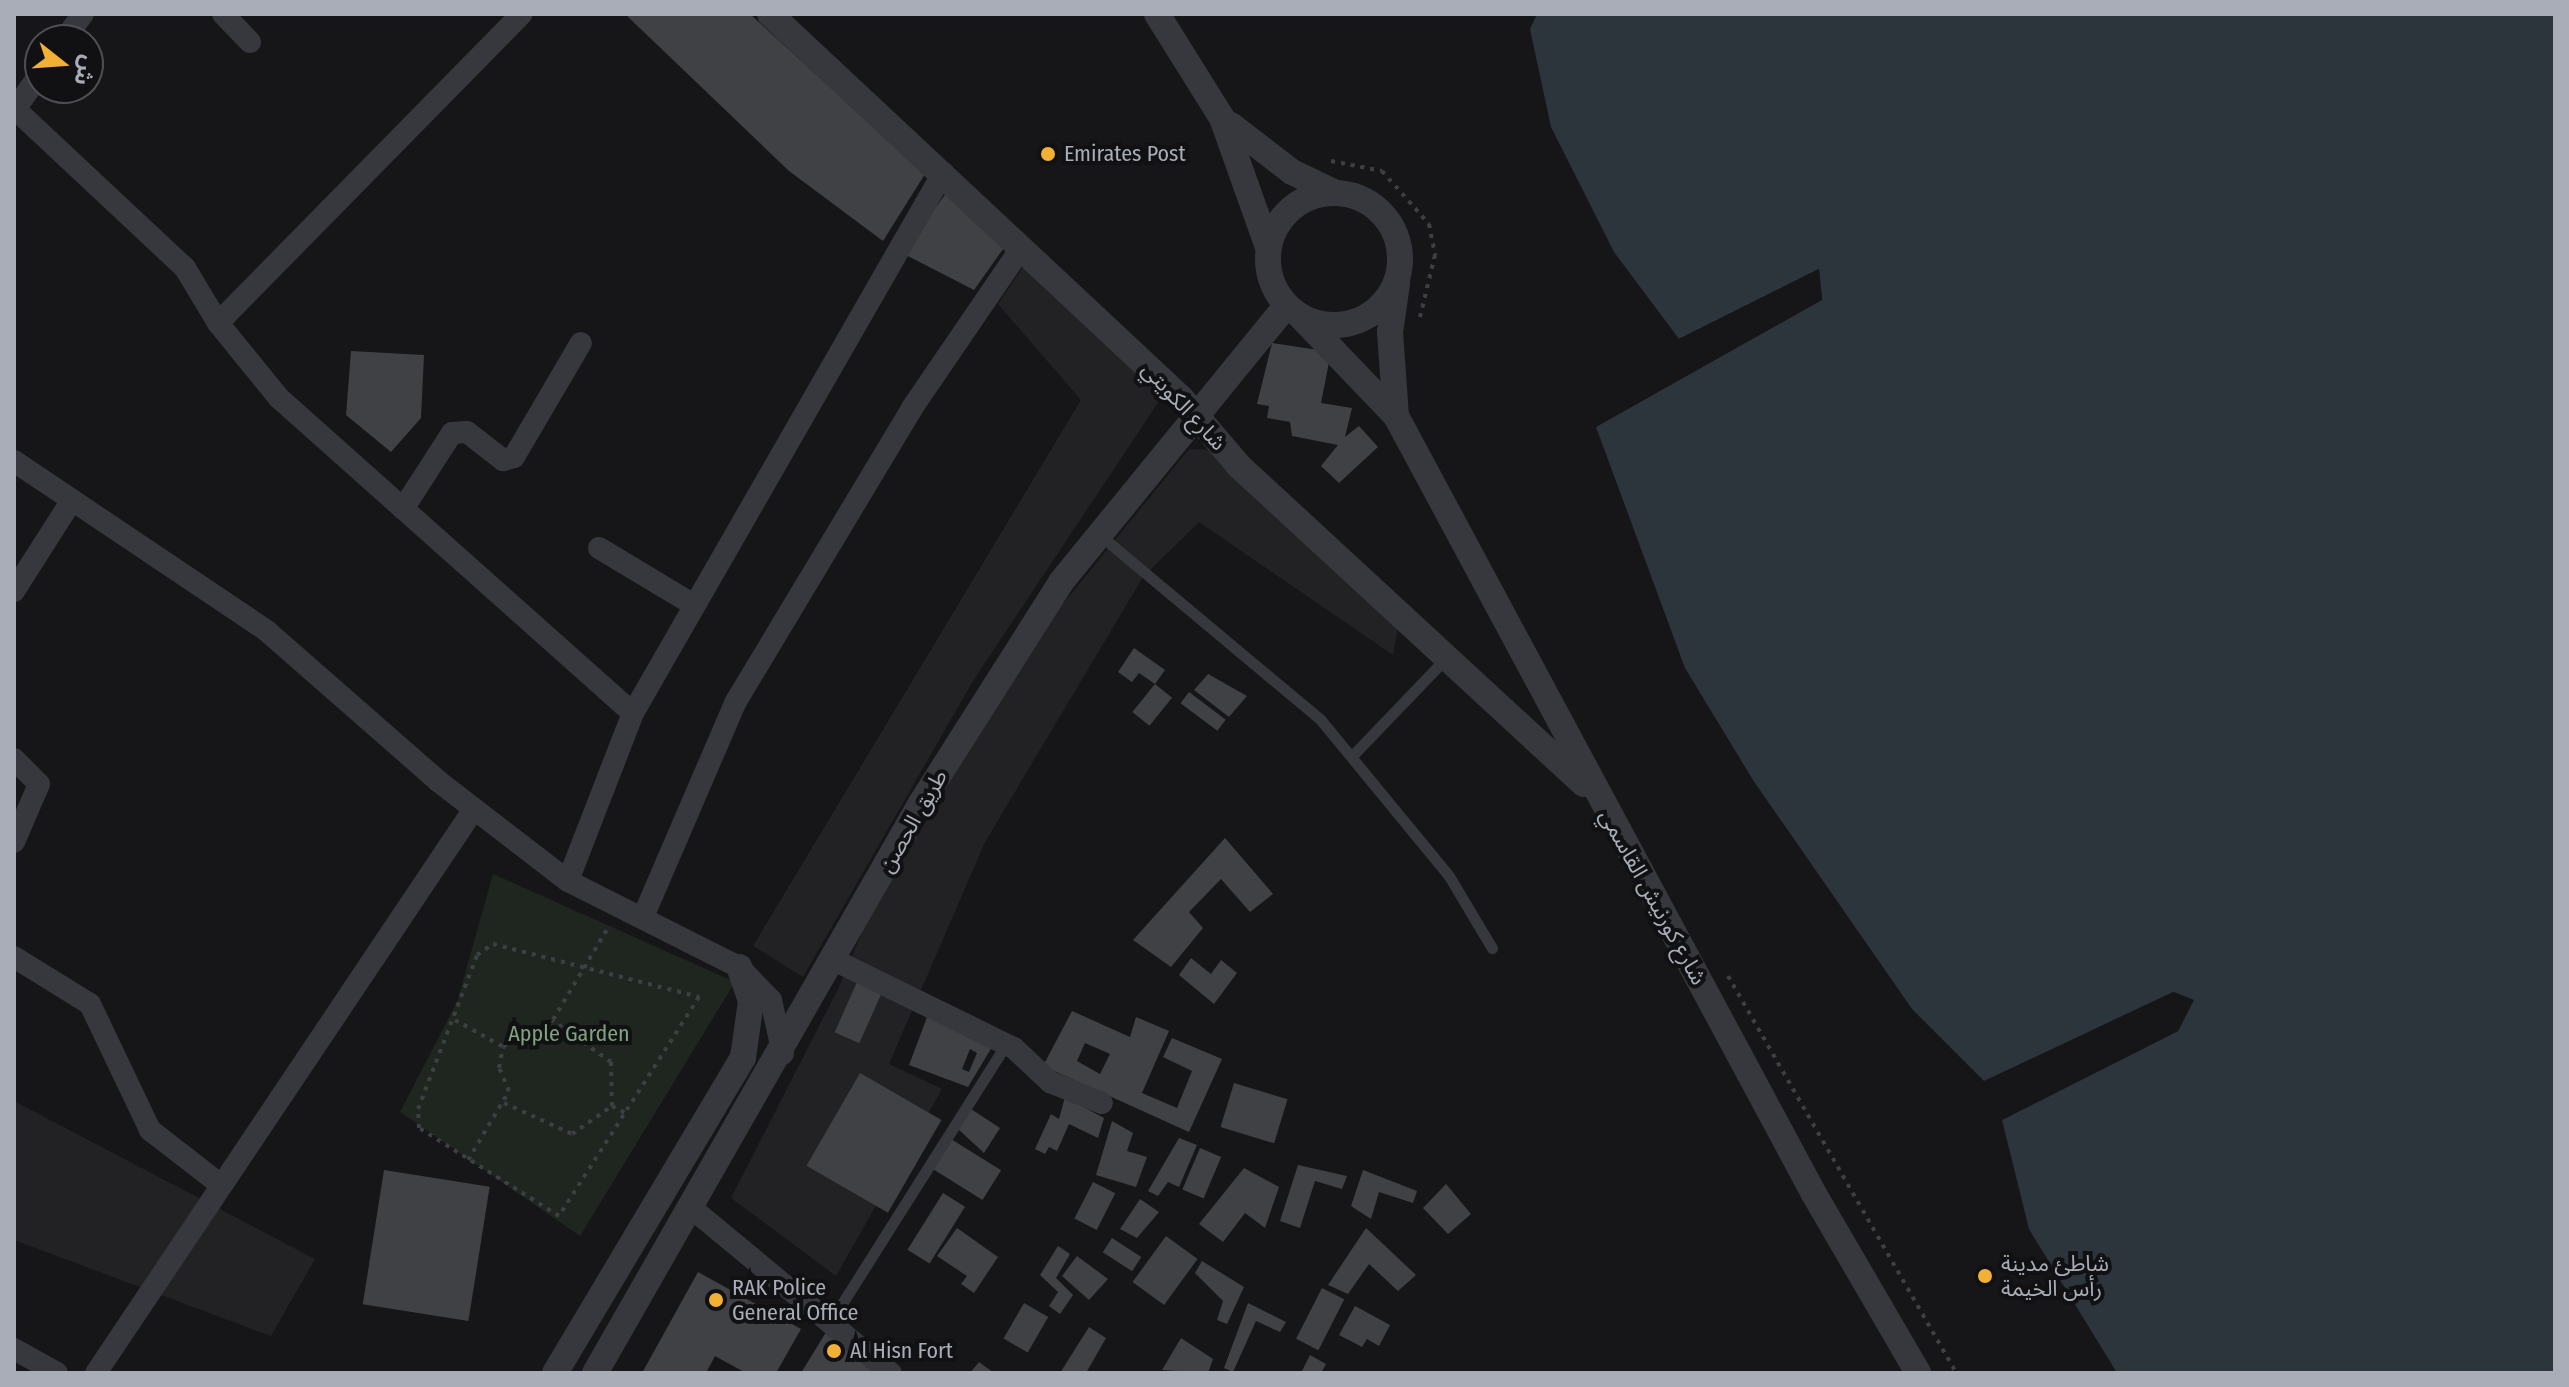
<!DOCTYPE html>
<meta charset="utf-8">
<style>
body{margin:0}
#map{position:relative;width:2569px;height:1387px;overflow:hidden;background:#161618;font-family:"Fira Sans Condensed","Noto Sans Arabic",sans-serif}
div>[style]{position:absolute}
.built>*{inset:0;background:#222225}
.green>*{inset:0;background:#1e261f}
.water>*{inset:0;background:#2c353c}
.pier>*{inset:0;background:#161618}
.building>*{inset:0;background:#404145;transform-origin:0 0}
.path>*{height:4px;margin-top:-2px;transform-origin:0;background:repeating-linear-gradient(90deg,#3d3f44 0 4px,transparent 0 10px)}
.service>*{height:11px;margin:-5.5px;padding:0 5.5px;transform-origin:5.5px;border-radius:5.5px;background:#37383d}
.minor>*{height:22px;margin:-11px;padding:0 11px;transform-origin:11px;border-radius:11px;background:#37383d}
.tertiary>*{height:26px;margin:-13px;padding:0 13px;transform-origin:13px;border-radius:13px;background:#37383d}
.tertiary>.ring{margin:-13px;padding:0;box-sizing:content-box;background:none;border:26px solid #37383d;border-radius:50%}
.dots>*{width:22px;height:22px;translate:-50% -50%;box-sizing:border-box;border:4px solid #111113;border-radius:50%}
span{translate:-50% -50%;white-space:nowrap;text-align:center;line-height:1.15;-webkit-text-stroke:8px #111113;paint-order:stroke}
.poi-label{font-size:22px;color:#a8adb8}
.left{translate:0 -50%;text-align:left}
.street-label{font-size:22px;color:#a8adb8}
.park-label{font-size:22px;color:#7fa381}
.frame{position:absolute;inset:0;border:16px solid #a8adb8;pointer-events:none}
.north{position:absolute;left:24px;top:24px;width:80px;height:80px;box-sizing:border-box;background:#111113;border:2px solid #4d4f55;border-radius:50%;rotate:107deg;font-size:22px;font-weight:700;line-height:32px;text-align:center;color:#a8adb8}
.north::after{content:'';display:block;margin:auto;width:28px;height:36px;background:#f2b134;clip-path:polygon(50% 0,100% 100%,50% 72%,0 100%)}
</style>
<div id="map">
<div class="built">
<div style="clip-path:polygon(1027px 261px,1167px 389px,973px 681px,803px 977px,753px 946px,1081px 400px,998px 304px)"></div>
<div style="clip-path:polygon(1189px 449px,1213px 450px,1398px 627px,1393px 655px,1199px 522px,1143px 577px,985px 842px,889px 1064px,942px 1089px,836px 1276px,731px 1198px,838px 989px,891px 864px,1049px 621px)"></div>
<div style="clip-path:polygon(14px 1101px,315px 1259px,271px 1336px,14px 1240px)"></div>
</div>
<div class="green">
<div style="clip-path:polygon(493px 874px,735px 982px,580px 1236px,400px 1112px,457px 1002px)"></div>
</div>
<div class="water">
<div style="clip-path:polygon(1537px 14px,2555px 14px,2555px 1373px,2117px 1373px,2029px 1229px,2002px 1120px,2178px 1031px,2193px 1001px,2173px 992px,1984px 1081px,1912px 1009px,1753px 780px,1685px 668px,1596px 427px,1822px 300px,1819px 269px,1679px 339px,1614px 252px,1551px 127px,1530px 29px)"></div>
</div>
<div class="pier">
<div style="clip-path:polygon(1819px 269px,1822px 299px,1593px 428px,1818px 297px,1815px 275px,1681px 343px,1675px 341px)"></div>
<div style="clip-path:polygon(2174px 992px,2194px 1000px,2178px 1031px,1998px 1122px,2175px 1028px,2188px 1002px,2174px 996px,1981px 1083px)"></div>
</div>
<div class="building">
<div style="clip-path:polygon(625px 14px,750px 14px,925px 174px,883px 241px,789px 171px)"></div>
<div style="clip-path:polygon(950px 188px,1008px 242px,974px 290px,902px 253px)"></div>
<div style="clip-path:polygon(1272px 343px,1331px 352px,1321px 403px,1352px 408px,1345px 437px,1359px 426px,1378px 447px,1339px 483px,1321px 466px,1338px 445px,1292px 436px,1290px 422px,1267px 418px,1269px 406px,1257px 404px)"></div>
<div style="clip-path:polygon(351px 351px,424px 355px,421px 418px,391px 452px,346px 415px)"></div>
<div style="clip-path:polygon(1134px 648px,1165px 670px,1155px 684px,1139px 673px,1132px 682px,1118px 672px)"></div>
<div style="clip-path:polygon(1208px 674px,1247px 696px,1229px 717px,1194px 690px)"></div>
<div style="left:1155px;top:684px;width:22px;height:36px;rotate:39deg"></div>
<div style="left:1189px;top:692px;width:46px;height:14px;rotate:37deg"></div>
<div style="clip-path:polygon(1225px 838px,1273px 894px,1250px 912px,1221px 879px,1189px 912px,1203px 928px,1171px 967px,1133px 940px)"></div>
<div style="clip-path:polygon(1191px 958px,1211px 974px,1221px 960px,1237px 973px,1214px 1004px,1179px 975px)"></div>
<div style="left:857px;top:982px;width:27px;height:55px;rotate:24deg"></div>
<div style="clip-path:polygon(evenodd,1072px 1011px,1130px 1037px,1136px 1017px,1169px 1031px,1142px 1093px,1177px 1108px,1192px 1071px,1163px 1057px,1172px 1038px,1222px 1059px,1189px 1132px,1043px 1066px,1072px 1011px,1085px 1043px,1110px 1054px,1100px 1074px,1077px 1061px,1085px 1043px)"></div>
<div style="clip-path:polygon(evenodd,929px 1012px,995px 1042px,968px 1087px,909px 1065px,929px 1012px,970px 1049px,977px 1053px,969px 1072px,962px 1069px,970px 1049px)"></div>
<div style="left:860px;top:1073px;width:94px;height:107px;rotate:30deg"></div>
<div style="left:1234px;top:1083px;width:56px;height:46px;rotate:17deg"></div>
<div style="clip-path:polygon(1065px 1097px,1104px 1118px,1098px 1138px,1069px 1124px,1057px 1151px,1049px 1147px,1045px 1154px,1035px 1149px,1051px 1114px,1059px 1119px)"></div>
<div style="clip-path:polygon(971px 1109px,1000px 1128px,984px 1153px,958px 1129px)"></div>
<div style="clip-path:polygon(1112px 1121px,1133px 1133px,1127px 1151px,1147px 1157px,1136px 1187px,1096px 1175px)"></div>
<div style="clip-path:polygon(1179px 1138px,1197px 1145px,1179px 1187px,1168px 1182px,1158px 1196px,1148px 1191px)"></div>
<div style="left:951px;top:1139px;width:59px;height:35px;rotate:32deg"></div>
<div style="left:1200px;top:1148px;width:23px;height:45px;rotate:23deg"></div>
<div style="clip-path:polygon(1298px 1165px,1347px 1176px,1342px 1189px,1315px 1181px,1300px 1228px,1280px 1221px)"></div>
<div style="clip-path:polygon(1244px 1168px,1279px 1187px,1265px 1228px,1245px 1213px,1223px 1242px,1199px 1224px)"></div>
<div style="left:384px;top:1170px;width:107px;height:136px;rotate:9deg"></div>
<div style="clip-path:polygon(1363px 1170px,1417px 1191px,1413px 1203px,1379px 1192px,1371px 1219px,1351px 1206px)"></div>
<div style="left:1093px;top:1182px;width:25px;height:41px;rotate:27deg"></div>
<div style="clip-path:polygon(1446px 1184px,1471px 1214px,1448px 1234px,1423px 1208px)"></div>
<div style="left:943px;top:1193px;width:26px;height:67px;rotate:32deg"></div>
<div style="clip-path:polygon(1140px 1199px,1159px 1212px,1137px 1238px,1120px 1229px)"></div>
<div style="clip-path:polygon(957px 1228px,998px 1257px,974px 1293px,961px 1284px,967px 1276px,937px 1256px)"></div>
<div style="clip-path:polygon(1366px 1228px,1416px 1275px,1398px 1291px,1369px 1264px,1348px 1294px,1328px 1285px)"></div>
<div style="left:1166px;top:1236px;width:39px;height:57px;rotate:36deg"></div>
<div style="left:1112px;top:1238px;width:35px;height:17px;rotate:33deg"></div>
<div style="clip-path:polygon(1058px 1246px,1070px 1254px,1056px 1278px,1073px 1295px,1060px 1314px,1049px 1306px,1058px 1292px,1040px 1275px)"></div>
<div style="clip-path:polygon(1077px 1256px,1108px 1279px,1089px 1300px,1062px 1276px)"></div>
<div style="clip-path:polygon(1202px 1261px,1244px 1287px,1227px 1324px,1217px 1320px,1223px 1301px,1195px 1273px)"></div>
<div style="clip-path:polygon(698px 1272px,801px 1329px,776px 1373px,746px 1373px,715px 1356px,706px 1373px,642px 1373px)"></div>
<div style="left:1322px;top:1288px;width:25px;height:57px;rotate:27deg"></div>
<div style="left:1024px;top:1303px;width:28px;height:41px;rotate:30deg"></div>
<div style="clip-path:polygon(1248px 1303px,1286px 1322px,1280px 1332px,1256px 1321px,1233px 1372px,1224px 1368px)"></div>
<div style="clip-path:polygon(1355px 1306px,1390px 1325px,1379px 1346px,1367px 1339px,1362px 1347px,1339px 1335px)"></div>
<div style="clip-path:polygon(1089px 1327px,1106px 1338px,1086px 1373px,1060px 1373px)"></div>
<div style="clip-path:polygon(828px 1329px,880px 1373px,801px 1373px)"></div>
<div style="clip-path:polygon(1181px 1338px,1213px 1359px,1208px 1373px,1162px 1370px)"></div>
<div style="clip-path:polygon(1310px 1355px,1326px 1364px,1321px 1373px,1301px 1373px)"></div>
<div style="clip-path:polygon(979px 1362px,994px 1373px,970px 1373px)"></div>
</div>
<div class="path">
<div style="left:1331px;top:161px;width:52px;rotate:11.1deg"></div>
<div style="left:1382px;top:171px;width:71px;rotate:48.4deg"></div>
<div style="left:1429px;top:224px;width:32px;rotate:79deg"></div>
<div style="left:1435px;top:255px;width:64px;rotate:103.6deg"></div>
<div style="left:493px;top:944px;width:213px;rotate:14.4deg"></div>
<div style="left:699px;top:997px;width:260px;rotate:122.6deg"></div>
<div style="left:559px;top:1216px;width:165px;rotate:-147.8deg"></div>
<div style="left:419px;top:1128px;width:19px;rotate:-93deg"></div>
<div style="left:418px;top:1109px;width:165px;rotate:-69deg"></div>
<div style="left:477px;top:955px;width:19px;rotate:-35deg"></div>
<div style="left:1728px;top:976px;width:458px;rotate:60.1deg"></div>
<div style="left:455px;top:1020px;width:54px;rotate:29deg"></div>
<div style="left:504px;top:1103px;width:75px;rotate:24.5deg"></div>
<div style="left:572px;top:1134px;width:49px;rotate:-35deg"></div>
<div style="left:612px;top:1106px;width:44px;rotate:-91.3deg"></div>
<div style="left:611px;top:1062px;width:72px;rotate:-144.6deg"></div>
<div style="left:612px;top:1106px;width:18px;rotate:27deg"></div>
<div style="left:468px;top:1160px;width:80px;rotate:-59.3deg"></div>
<div style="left:509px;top:1091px;width:25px;rotate:-113deg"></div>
<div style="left:499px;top:1068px;width:21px;rotate:-79deg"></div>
<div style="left:503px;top:1047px;width:31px;rotate:-36deg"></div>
<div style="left:528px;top:1029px;width:20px;rotate:-3deg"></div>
<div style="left:548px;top:1028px;width:119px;rotate:-59.1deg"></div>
</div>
<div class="service">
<div style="left:1101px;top:536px;width:285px;rotate:39.9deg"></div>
<div style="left:1320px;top:719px;width:203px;rotate:50.6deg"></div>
<div style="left:1449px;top:876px;width:84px;rotate:59.2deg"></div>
<div style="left:1352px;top:756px;width:136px;rotate:-46.2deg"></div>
<div style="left:831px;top:1321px;width:328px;rotate:-57.7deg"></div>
</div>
<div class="minor">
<div style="left:223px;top:14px;width:39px;rotate:46deg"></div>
<div style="left:64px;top:40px;width:32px;rotate:-54deg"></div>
<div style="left:14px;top:108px;width:234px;rotate:43.1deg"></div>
<div style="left:185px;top:268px;width:64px;rotate:59deg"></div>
<div style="left:218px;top:323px;width:97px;rotate:50.9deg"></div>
<div style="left:279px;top:398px;width:474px;rotate:41.7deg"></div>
<div style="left:633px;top:713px;width:180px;rotate:111.2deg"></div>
<div style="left:15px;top:109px;width:43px;rotate:-54.5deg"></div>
<div style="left:218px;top:323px;width:433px;rotate:-45.5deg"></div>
<div style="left:14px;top:461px;width:306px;rotate:33.9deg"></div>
<div style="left:268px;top:632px;width:226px;rotate:41.2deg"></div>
<div style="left:438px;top:781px;width:164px;rotate:37.6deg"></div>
<div style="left:568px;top:881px;width:191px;rotate:26.7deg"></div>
<div style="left:739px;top:967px;width:46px;rotate:45.9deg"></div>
<div style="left:771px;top:1000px;width:55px;rotate:77.5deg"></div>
<div style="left:403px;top:509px;width:90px;rotate:-57.2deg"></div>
<div style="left:452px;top:433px;width:15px;rotate:-4deg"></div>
<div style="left:467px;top:432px;width:46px;rotate:37.9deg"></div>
<div style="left:503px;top:460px;width:11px;rotate:-15deg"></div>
<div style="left:514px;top:457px;width:132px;rotate:-59.6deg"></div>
<div style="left:599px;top:548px;width:111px;rotate:31deg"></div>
<div style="left:14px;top:591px;width:108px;rotate:-57.5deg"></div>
<div style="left:633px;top:713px;width:623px;rotate:-60.14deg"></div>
<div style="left:14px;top:759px;width:35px;rotate:45deg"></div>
<div style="left:39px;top:784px;width:63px;rotate:113.3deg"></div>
<div style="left:643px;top:917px;width:233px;rotate:-66.7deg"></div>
<div style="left:735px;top:703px;width:344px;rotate:-59deg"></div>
<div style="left:912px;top:408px;width:195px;rotate:-55.7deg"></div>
<div style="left:14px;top:957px;width:89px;rotate:31.7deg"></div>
<div style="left:90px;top:1004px;width:140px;rotate:64.5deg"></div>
<div style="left:150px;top:1130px;width:90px;rotate:37.8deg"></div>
<div style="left:834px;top:960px;width:200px;rotate:26.1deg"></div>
<div style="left:1014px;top:1048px;width:50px;rotate:43.4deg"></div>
<div style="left:1050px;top:1082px;width:56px;rotate:22deg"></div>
<div style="left:695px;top:1211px;width:254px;rotate:39.6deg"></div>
<div style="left:14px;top:1349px;width:49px;rotate:29.2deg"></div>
<div style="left:96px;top:1373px;width:679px;rotate:-56.17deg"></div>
</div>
<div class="tertiary">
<div style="left:770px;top:14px;width:562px;rotate:43.05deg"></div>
<div style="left:1181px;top:398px;width:89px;rotate:49.5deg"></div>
<div style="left:1239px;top:466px;width:469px;rotate:42.7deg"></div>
<div style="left:1157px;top:14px;width:123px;rotate:58deg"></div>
<div style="left:1222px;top:118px;width:137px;rotate:70.4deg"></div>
<div style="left:1231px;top:125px;width:77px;rotate:37.6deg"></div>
<div style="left:1292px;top:172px;width:47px;rotate:25.5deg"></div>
<div class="ring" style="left:1268px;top:193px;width:106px;height:106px"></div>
<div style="left:1303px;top:319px;width:134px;rotate:46.2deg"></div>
<div style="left:1396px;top:416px;width:883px;rotate:61.75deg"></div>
<div style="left:1814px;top:1194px;width:207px;rotate:59.8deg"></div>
<div style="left:1396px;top:416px;width:84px;rotate:-94.1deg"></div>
<div style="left:1390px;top:332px;width:49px;rotate:-81.7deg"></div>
<div style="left:555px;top:1373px;width:367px;rotate:-59.2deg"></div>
<div style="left:743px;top:1058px;width:58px;rotate:-82deg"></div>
<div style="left:751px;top:1001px;width:36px;rotate:-109deg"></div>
<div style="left:595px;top:1373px;width:657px;rotate:-60.23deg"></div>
<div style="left:921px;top:803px;width:262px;rotate:-57.6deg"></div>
<div style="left:1061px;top:582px;width:356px;rotate:-50.8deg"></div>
</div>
<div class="dots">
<div style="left:1048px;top:154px;background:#f2b134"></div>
<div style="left:1985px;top:1276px;background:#f2b134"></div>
<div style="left:716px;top:1300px;background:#f2b134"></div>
<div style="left:834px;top:1351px;background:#f2b134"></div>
</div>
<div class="poi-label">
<span class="left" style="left:1064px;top:154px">Emirates Post</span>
<span class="left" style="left:2001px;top:1276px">شاطئ مدينة<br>رأس الخيمة</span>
<span class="left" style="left:732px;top:1300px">RAK Police<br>General Office</span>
<span class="left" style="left:850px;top:1351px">Al Hisn Fort</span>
</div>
<div class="street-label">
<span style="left:1184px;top:406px;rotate:47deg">شارع الكويتي</span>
<span style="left:913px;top:821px;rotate:-60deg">طريق الحصن</span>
<span style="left:1653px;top:897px;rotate:61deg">شارع كورنيش القاسمي</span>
</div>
<div class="park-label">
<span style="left:569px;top:1034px">Apple Garden</span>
</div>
<div class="frame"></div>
<div class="north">ش</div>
</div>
